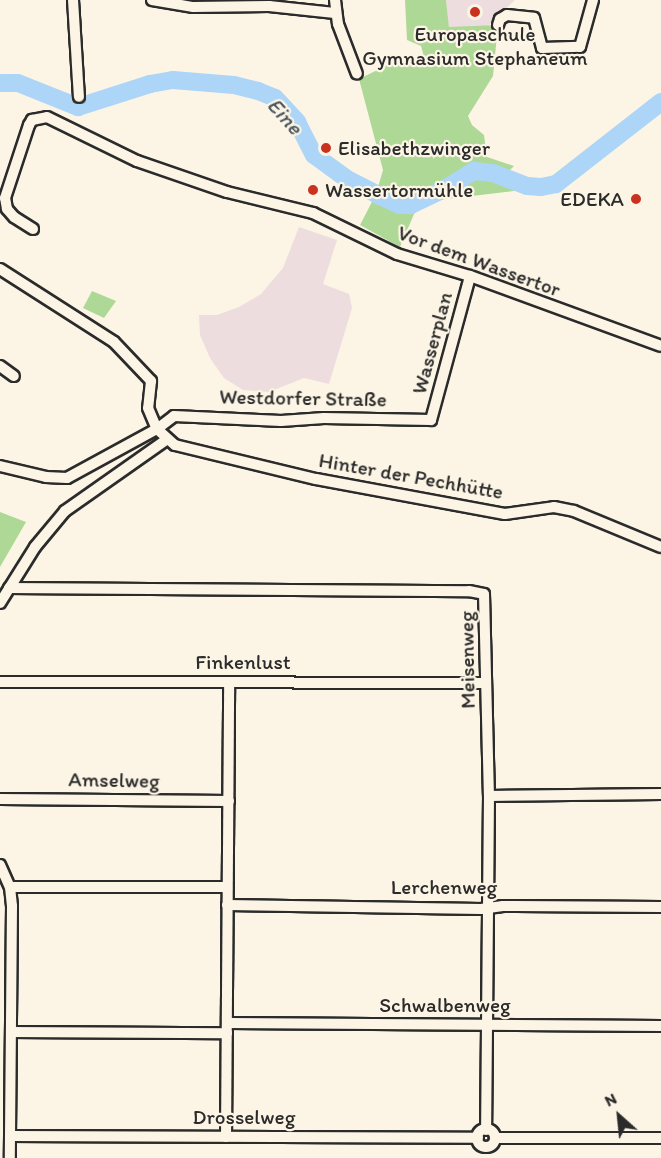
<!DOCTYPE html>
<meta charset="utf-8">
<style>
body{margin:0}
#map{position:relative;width:661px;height:1158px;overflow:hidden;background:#fcf5e5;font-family:Itim,sans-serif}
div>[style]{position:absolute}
.built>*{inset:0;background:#eeddde}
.green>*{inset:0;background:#aed895}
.river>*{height:18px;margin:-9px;padding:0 9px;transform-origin:9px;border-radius:9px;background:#acd5f7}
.roads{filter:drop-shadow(2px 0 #2b2b2b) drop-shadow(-2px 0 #2b2b2b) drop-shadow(0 2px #2b2b2b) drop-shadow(0 -2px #2b2b2b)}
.street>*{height:10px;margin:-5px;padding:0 5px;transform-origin:5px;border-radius:5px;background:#fcf5e5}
.street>.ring{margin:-5px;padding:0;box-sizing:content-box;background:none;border:10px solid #fcf5e5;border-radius:50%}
.dots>*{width:16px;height:16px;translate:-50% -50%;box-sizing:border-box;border:3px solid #fcf5e5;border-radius:50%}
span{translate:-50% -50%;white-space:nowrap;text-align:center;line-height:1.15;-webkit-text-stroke:4.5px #fcf5e5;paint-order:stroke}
.poi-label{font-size:21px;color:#2b2b2b}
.left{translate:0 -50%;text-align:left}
.right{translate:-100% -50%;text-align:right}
.street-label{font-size:21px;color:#2b2b2b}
.water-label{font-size:22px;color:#4b565e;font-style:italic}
.north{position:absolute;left:589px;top:1086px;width:60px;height:60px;-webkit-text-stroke:4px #fcf5e5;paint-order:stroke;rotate:333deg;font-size:16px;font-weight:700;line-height:24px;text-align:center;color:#2b2b2b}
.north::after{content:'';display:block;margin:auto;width:21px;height:27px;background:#2b2b2b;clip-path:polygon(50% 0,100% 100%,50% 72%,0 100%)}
</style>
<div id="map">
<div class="built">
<div style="clip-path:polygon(446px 0,515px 0,487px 27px,449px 27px)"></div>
<div style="clip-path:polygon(299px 227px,337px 240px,323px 284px,349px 294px,352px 308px,329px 384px,304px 378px,269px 392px,243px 390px,224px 378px,210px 358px,200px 335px,199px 315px,217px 315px,239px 307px,261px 294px,283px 268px)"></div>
</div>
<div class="green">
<div style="clip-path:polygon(405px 0,446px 0,449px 27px,498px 25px,493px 76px,468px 116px,472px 125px,484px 135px,487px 157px,514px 166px,510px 170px,514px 191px,429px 201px,417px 207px,400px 247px,360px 225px,376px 194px,383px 170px,359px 79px,398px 60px,412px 66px,421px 60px,423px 53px,421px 46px,407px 40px)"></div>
<div style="clip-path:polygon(92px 291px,116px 301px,104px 318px,83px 308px)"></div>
<div style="clip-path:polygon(0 512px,26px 522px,0 567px)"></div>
</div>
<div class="river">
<div style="left:0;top:83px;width:18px"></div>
<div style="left:18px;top:83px;width:65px;rotate:21.8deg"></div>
<div style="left:78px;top:107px;width:76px;rotate:-17.7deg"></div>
<div style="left:150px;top:84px;width:23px;rotate:-10deg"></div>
<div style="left:173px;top:80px;width:61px;rotate:4.7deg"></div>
<div style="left:234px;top:85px;width:25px;rotate:14deg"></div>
<div style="left:258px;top:91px;width:18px;rotate:22deg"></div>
<div style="left:275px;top:98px;width:33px;rotate:47deg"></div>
<div style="left:297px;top:122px;width:37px;rotate:63deg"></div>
<div style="left:314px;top:155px;width:41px;rotate:36deg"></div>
<div style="left:347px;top:179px;width:33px;rotate:27deg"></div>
<div style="left:376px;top:194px;width:26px;rotate:25deg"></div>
<div style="left:400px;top:205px;width:11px"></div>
<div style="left:411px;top:205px;width:41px;rotate:-25.9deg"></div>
<div style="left:448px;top:187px;width:31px;rotate:-32deg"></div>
<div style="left:474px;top:171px;width:19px;rotate:6deg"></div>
<div style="left:493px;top:173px;width:36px;rotate:21deg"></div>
<div style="left:527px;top:186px;width:14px;rotate:4deg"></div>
<div style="left:541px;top:187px;width:15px;rotate:-11deg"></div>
<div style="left:556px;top:184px;width:133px;rotate:-38deg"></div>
</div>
<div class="roads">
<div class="street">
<div style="left:73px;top:0;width:97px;rotate:86.5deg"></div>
<div style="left:152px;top:0;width:42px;rotate:9.7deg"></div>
<div style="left:193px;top:7px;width:76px;rotate:-0.8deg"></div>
<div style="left:269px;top:6px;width:66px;rotate:6.1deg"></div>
<div style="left:335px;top:0;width:24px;rotate:83deg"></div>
<div style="left:338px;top:24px;width:53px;rotate:69.2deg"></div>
<div style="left:498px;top:25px;width:6px;rotate:-72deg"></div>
<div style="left:500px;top:19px;width:8px;rotate:-30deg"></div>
<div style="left:507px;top:15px;width:27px;rotate:6deg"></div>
<div style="left:534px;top:18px;width:31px;rotate:75deg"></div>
<div style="left:542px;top:48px;width:38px;rotate:-2deg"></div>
<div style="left:580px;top:47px;width:49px;rotate:-74.5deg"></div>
<div style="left:33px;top:229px;width:22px;rotate:-148deg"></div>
<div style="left:14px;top:217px;width:11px;rotate:-131deg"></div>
<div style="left:7px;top:209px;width:11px;rotate:-100deg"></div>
<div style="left:5px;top:198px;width:77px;rotate:-71.8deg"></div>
<div style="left:29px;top:125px;width:6px;rotate:-59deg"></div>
<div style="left:32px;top:120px;width:15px;rotate:-11deg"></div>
<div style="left:47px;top:117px;width:100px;rotate:26.1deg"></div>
<div style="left:137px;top:161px;width:95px;rotate:19deg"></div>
<div style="left:227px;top:192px;width:89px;rotate:13.7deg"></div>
<div style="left:313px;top:213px;width:93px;rotate:26deg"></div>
<div style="left:397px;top:254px;width:76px;rotate:16.8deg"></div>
<div style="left:470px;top:276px;width:203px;rotate:20.1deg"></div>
<div style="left:0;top:269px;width:135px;rotate:32.6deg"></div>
<div style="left:114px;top:342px;width:54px;rotate:46.5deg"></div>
<div style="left:151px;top:381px;width:27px;rotate:96deg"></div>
<div style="left:148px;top:408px;width:23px;rotate:67deg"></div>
<div style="left:157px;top:429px;width:24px;rotate:42deg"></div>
<div style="left:175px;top:445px;width:145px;rotate:13.6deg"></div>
<div style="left:316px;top:479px;width:192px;rotate:10.5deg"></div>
<div style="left:505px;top:514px;width:49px;rotate:-8.1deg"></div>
<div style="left:554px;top:507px;width:20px;rotate:11deg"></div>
<div style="left:574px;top:511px;width:94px;rotate:22.5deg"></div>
<div style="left:0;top:366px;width:17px;rotate:36deg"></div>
<div style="left:0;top:466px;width:47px;rotate:13.4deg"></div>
<div style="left:46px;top:477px;width:21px;rotate:3deg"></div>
<div style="left:67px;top:478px;width:102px;rotate:-28.6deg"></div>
<div style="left:157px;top:429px;width:21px;rotate:-37deg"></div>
<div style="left:174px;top:416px;width:107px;rotate:2.7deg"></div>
<div style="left:281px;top:421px;width:43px;rotate:-4deg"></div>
<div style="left:324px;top:418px;width:107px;rotate:1.1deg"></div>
<div style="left:431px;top:420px;width:149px;rotate:-74.8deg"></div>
<div style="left:9px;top:588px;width:460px;rotate:0.4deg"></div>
<div style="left:469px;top:591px;width:15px;rotate:11deg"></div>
<div style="left:484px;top:594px;width:202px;rotate:88.6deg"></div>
<div style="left:489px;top:796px;width:334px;rotate:90.5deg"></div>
<div style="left:0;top:603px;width:66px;rotate:-58deg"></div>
<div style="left:35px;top:547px;width:47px;rotate:-50.2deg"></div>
<div style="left:65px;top:511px;width:123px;rotate:-35.1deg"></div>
<div style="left:0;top:682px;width:486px;rotate:0.1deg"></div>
<div style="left:489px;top:796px;width:172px;rotate:-0.7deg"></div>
<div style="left:0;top:799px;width:229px;rotate:0.5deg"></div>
<div style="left:0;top:865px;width:24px;rotate:66deg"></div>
<div style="left:10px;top:887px;width:19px;rotate:84deg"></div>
<div style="left:12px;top:906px;width:252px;rotate:90.5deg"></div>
<div style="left:10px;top:887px;width:217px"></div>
<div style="left:227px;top:905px;width:254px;rotate:0.9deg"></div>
<div style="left:481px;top:909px;width:22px;rotate:-8deg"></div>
<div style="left:503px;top:906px;width:158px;rotate:0.4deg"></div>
<div style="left:228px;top:1023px;width:433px;rotate:0.4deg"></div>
<div style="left:11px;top:1032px;width:216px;rotate:0.3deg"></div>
<div class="ring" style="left:477px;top:1129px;width:8px;height:8px"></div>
<div style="left:10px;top:1136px;width:468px;rotate:0.2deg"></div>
<div style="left:226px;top:1137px;width:455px;rotate:-89.6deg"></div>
<div style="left:495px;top:1138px;width:166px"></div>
</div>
</div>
<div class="dots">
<div style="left:475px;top:12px;background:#c8321e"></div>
<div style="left:326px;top:148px;background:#c8321e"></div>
<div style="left:313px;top:190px;background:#c8321e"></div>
<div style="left:636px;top:199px;background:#c8321e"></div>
</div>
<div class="poi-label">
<span style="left:475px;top:46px">Europaschule<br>Gymnasium Stephaneum</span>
<span class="left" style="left:338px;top:148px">Elisabethzwinger</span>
<span class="left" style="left:325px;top:190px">Wassertormühle</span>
<span class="right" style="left:624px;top:199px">EDEKA</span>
</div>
<div class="street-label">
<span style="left:479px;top:261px;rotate:20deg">Vor dem Wassertor</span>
<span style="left:432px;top:343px;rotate:-75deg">Wasserplan</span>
<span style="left:303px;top:398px;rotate:1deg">Westdorfer Straße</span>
<span style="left:411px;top:476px;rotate:10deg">Hinter der Pechhütte</span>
<span style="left:467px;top:660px;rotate:-91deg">Meisenweg</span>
<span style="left:243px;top:662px">Finkenlust</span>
<span style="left:114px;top:780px;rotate:1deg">Amselweg</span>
<span style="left:444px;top:887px">Lerchenweg</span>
<span style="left:445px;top:1005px">Schwalbenweg</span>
<span style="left:244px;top:1117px">Drosselweg</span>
</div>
<div class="water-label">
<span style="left:285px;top:116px;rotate:48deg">Eine</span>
</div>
<div class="north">N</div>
</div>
